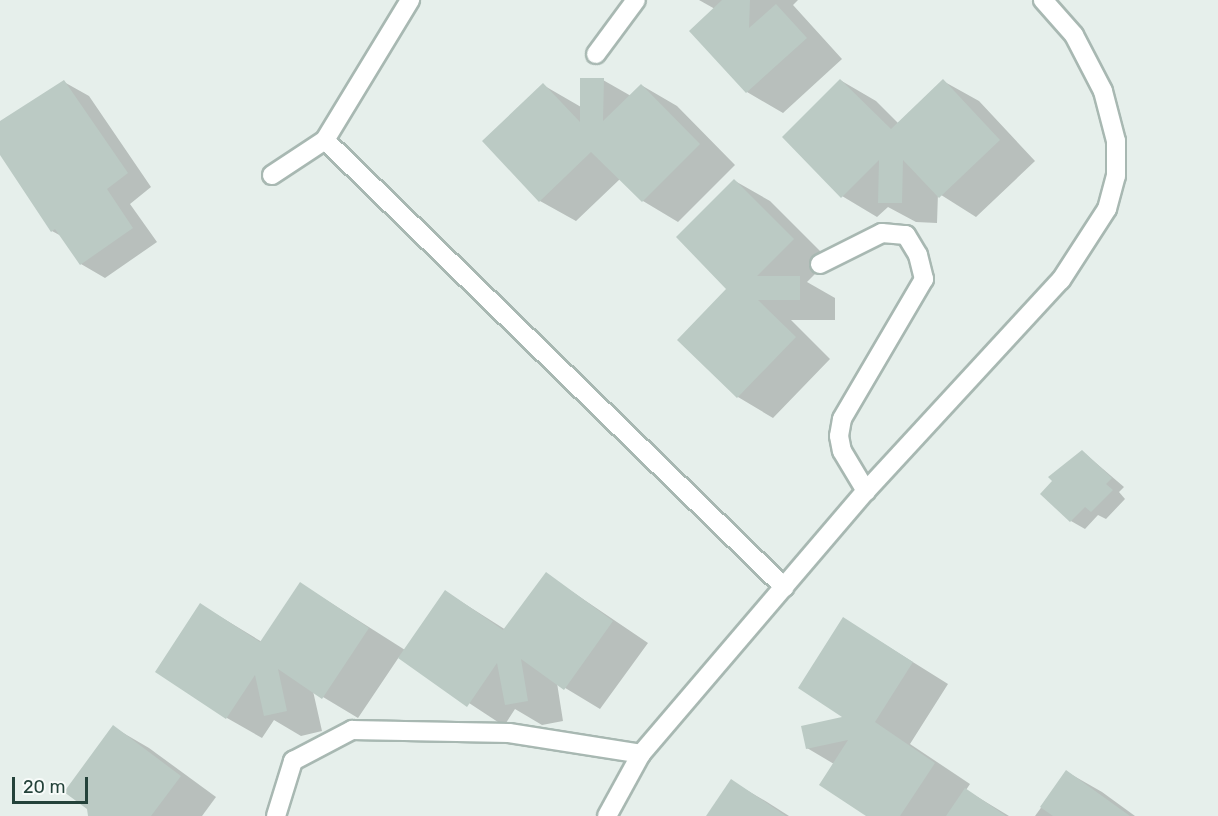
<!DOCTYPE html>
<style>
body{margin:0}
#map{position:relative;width:1218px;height:816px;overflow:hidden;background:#e6efeb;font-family:Rubik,sans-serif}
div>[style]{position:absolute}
.shadow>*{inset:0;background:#0003}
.building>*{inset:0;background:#bbcac4}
.roads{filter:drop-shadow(2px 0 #a8b8b2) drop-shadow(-2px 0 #a8b8b2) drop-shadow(0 2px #a8b8b2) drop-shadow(0 -2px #a8b8b2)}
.minor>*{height:18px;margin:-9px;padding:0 9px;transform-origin:9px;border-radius:9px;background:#fff}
span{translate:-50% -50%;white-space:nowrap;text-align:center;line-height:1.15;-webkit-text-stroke:5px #f7fbf9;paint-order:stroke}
.scale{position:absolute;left:12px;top:777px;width:76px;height:27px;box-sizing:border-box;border:3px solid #24423a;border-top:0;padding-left:8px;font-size:18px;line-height:21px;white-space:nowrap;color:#24423a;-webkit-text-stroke:4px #f7fbf9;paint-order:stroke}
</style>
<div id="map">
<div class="shadow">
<div style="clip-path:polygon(699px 0,798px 0,793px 5px,842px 59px,783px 113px,747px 92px,691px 31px,715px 9px)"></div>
<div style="clip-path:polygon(603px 80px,631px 96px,641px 85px,677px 106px,735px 165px,678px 222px,643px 201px,620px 179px,576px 221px,540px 201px,543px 85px,581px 107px)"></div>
<div style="clip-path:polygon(840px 80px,876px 101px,899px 124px,943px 81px,979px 101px,1035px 161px,976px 217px,938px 193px,937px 223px,916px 222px,888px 207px,877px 217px,842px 196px)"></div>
<div style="clip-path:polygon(64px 82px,89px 96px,151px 187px,130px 204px,157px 242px,105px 278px,81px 264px,63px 237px,52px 231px,0 152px,0 122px)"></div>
<div style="clip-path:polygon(735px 181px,770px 201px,829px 260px,807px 282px,835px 298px,835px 320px,791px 320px,830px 359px,773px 418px,738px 397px,729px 289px)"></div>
<div style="clip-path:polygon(1082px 451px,1124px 487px,1119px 492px,1125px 499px,1106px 519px,1098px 515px,1085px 529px,1071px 521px)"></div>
<div style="clip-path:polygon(546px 574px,648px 643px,600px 709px,557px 683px,563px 721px,542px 725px,515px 709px,504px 726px,399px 657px,358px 718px,313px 691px,322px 731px,301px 736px,274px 720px,262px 738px,227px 718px,201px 605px,262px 642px,301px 584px,405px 650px,446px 592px,506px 630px)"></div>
<div style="clip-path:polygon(844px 619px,948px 684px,910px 744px,970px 784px,966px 790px,1009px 816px,869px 816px,834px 764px,807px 748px,846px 718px)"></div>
<div style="clip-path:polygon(113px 727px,149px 748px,216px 797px,202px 816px,99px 816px)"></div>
<div style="clip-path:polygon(1067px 772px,1102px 792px,1135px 816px,1035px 816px)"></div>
<div style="clip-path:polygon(731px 781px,767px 802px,789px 816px,708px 816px)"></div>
</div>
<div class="building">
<div style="clip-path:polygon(722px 0,750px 0,749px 28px,776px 4px,807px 38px,746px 93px,689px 31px)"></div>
<div style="clip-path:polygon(580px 78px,604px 78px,603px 121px,641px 84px,700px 144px,642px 202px,591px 152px,539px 202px,482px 141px,543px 83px,580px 122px)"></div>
<div style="clip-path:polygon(840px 79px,891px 129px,943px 79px,1000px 140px,939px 198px,903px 160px,902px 203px,878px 203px,879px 160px,841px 198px,782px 137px)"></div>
<div style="clip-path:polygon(64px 80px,128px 173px,107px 189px,133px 228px,80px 265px,55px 229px,51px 232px,0 155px,0 121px)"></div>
<div style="clip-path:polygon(734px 179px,794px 239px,757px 276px,800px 276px,800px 300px,758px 300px,796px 337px,737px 398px,677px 340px,726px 289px,676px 237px)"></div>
<div style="clip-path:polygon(1082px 450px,1112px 478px,1106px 484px,1113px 490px,1091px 512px,1085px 507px,1070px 522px,1040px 494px,1052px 481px,1048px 477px)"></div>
<div style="clip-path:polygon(546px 572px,613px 621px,564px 690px,521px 659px,528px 701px,505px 705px,497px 663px,467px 707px,398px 658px,445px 590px,503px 630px)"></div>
<div style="clip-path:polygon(300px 582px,369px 628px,322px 699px,278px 669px,287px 711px,264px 716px,255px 675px,226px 719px,155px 672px,200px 603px,260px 642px)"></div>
<div style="clip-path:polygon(843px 617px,913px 662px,875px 722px,935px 763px,900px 816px,866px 816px,819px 785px,848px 740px,806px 749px,801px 726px,842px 717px,798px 688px)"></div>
<div style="clip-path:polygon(113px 725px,181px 776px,151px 816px,88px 816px,87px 809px,64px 792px)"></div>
<div style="clip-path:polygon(1066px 770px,1091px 788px,1130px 816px,1053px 816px,1040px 807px)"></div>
<div style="clip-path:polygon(731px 779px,786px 816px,706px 816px)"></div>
<div style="clip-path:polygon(965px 788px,1006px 816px,946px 816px)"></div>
</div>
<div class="roads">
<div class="minor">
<div style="left:596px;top:54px;width:67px;rotate:-53.5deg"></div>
<div style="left:325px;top:140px;width:641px;rotate:44.24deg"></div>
<div style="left:272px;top:175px;width:64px;rotate:-33.4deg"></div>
<div style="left:325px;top:140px;width:164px;rotate:-58.7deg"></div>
<div style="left:820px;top:264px;width:69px;rotate:-26.6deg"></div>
<div style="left:882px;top:233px;width:24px;rotate:5deg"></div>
<div style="left:906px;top:235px;width:23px;rotate:59deg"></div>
<div style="left:918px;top:255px;width:25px;rotate:76deg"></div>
<div style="left:924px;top:279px;width:162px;rotate:120.4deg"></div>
<div style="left:842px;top:419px;width:17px;rotate:100deg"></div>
<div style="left:839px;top:436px;width:15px;rotate:79deg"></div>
<div style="left:842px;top:451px;width:47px;rotate:59deg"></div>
<div style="left:276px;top:816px;width:58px;rotate:-72.8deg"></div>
<div style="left:293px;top:761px;width:67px;rotate:-27.7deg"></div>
<div style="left:352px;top:730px;width:157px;rotate:1.1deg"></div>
<div style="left:509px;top:733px;width:134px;rotate:9deg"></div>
<div style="left:607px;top:816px;width:71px;rotate:-61.3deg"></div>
<div style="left:641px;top:754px;width:346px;rotate:-49.5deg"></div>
<div style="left:866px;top:491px;width:287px;rotate:-47.3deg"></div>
<div style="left:1061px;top:280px;width:85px;rotate:-57.1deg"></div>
<div style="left:1107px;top:209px;width:34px;rotate:-75deg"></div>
<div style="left:1116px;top:176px;width:35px;rotate:-90deg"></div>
<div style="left:1116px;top:141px;width:52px;rotate:-104.6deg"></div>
<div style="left:1103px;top:91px;width:63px;rotate:-117.4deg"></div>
<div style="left:1074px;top:35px;width:47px;rotate:-131.5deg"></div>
</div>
</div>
<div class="scale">20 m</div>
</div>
